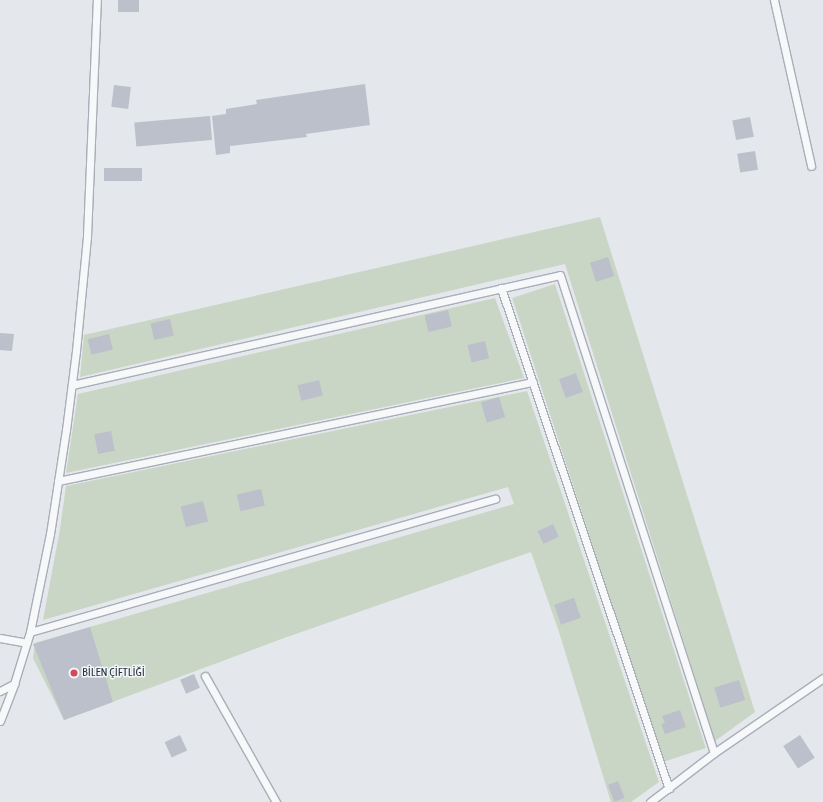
<!DOCTYPE html>
<meta charset="utf-8">
<style>
body{margin:0}
#map{position:relative;width:823px;height:802px;overflow:hidden;background:#e4e7ec;font-family:"Asap Condensed",sans-serif}
div>[style]{position:absolute}
.green>*{inset:0;background:#c9d6c5;transform-origin:0 0}
.building>*{inset:0;background:#bbc0ca;transform-origin:0 0}
.roads{filter:drop-shadow(1px 0 #a9aeb7) drop-shadow(-1px 0 #a9aeb7) drop-shadow(0 1px #a9aeb7) drop-shadow(0 -1px #a9aeb7)}
.service>*{height:7px;margin:-3.5px;padding:0 3.5px;transform-origin:3.5px;border-radius:3.5px;background:#f7f8fa}
.dots>*{width:11px;height:11px;translate:-50% -50%;box-sizing:border-box;border:2px solid #f4f6f9;border-radius:50%}
span{translate:-50% -50%;white-space:nowrap;text-align:center;line-height:1.15;-webkit-text-stroke:3px #f4f6f9;paint-order:stroke}
.poi-label{font-size:12px;color:#2b3445}
.left{translate:0 -50%;text-align:left}
</style>
<div id="map">
<div class="green">
<div style="clip-path:polygon(600px 217px,755px 712px,715px 741px,565px 264px,80px 377px,84px 335px)"></div>
<div style="left:555px;top:284px;width:488px;height:45px;rotate:72deg"></div>
<div style="clip-path:polygon(495px 298px,524px 378px,66px 473px,78px 394px)"></div>
<div style="clip-path:polygon(527px 391px,659px 782px,631px 802px,611px 802px,559px 632px,531px 552px,284px 638px,64px 720px,33px 658px,35px 643px,514px 504px,508px 487px,43px 620px,60px 529px,66px 486px)"></div>
</div>
<div class="building">
<div style="left:118px;top:0;width:21px;height:12px"></div>
<div style="clip-path:polygon(365px 84px,370px 125px,306px 134px,307px 137px,230px 146px,230px 153px,216px 155px,212px 116px,226px 114px,226px 109px,257px 104px,256px 100px)"></div>
<div style="left:114px;top:85px;width:17px;height:22px;rotate:7deg"></div>
<div style="left:210px;top:116px;width:24px;height:76px;rotate:85deg"></div>
<div style="left:750px;top:117px;width:20px;height:18px;rotate:79deg"></div>
<div style="left:755px;top:151px;width:19px;height:18px;rotate:81deg"></div>
<div style="left:142px;top:168px;width:13px;height:38px;rotate:90deg"></div>
<div style="left:608px;top:257px;width:20px;height:19px;rotate:72deg"></div>
<div style="left:448px;top:310px;width:17px;height:24px;rotate:77deg"></div>
<div style="left:170px;top:319px;width:17px;height:20px;rotate:77deg"></div>
<div style="clip-path:polygon(0 333px,14px 334px,12px 351px,0 350px)"></div>
<div style="left:109px;top:334px;width:16px;height:22px;rotate:76deg"></div>
<div style="left:485px;top:341px;width:18px;height:18px;rotate:77deg"></div>
<div style="left:576px;top:373px;width:20px;height:18px;rotate:70deg"></div>
<div style="left:319px;top:380px;width:16px;height:22px;rotate:76deg"></div>
<div style="left:499px;top:397px;width:21px;height:19px;rotate:73deg"></div>
<div style="left:111px;top:431px;width:20px;height:17px;rotate:79deg"></div>
<div style="left:261px;top:489px;width:17px;height:25px;rotate:77deg"></div>
<div style="left:203px;top:501px;width:21px;height:23px;rotate:76deg"></div>
<div style="left:553px;top:524px;width:14px;height:17px;rotate:65deg"></div>
<div style="left:574px;top:598px;width:21px;height:21px;rotate:71deg"></div>
<div style="clip-path:polygon(90px 627px,113px 702px,64px 720px,33px 644px)"></div>
<div style="left:194px;top:674px;width:15px;height:15px;rotate:67deg"></div>
<div style="left:739px;top:680px;width:21px;height:26px;rotate:73deg"></div>
<div style="clip-path:polygon(680px 710px,686px 727px,665px 734px,661px 724px,665px 723px,662px 716px)"></div>
<div style="left:180px;top:735px;width:17px;height:17px;rotate:65deg"></div>
<div style="left:800px;top:735px;width:27px;height:20px;rotate:57deg"></div>
<div style="left:618px;top:781px;width:18px;height:11px;rotate:68deg"></div>
</div>
<div class="roads">
<div class="service">
<div style="left:774px;top:0;width:170px;rotate:77.4deg"></div>
<div style="left:501px;top:288px;width:528px;rotate:71.46deg"></div>
<div style="left:72px;top:385px;width:500px;rotate:-12.7deg"></div>
<div style="left:560px;top:275px;width:502px;rotate:72.14deg"></div>
<div style="left:58px;top:481px;width:485px;rotate:-11.8deg"></div>
<div style="left:30px;top:632px;width:484px;rotate:-16deg"></div>
<div style="left:0;top:638px;width:27px;rotate:10deg"></div>
<div style="left:205px;top:676px;width:145px;rotate:60.6deg"></div>
<div style="left:0;top:691px;width:16px;rotate:-27deg"></div>
<div style="left:0;top:721px;width:40px;rotate:-69deg"></div>
<div style="left:14px;top:684px;width:54px;rotate:-72.9deg"></div>
<div style="left:30px;top:632px;width:100px;rotate:-78.5deg"></div>
<div style="left:50px;top:534px;width:105px;rotate:-81.3deg"></div>
<div style="left:66px;top:430px;width:80px;rotate:-82.8deg"></div>
<div style="left:76px;top:351px;width:116px;rotate:-84.5deg"></div>
<div style="left:87px;top:236px;width:236px;rotate:-87.6deg"></div>
<div style="left:650px;top:802px;width:81px;rotate:-37.4deg"></div>
<div style="left:714px;top:753px;width:132px;rotate:-34.5deg"></div>
</div>
</div>
<div class="dots">
<div style="left:74px;top:673px;background:#d1495b"></div>
</div>
<div class="poi-label">
<span class="left" style="left:82px;top:673px">BİLEN ÇİFTLİĞİ</span>
</div>
</div>
